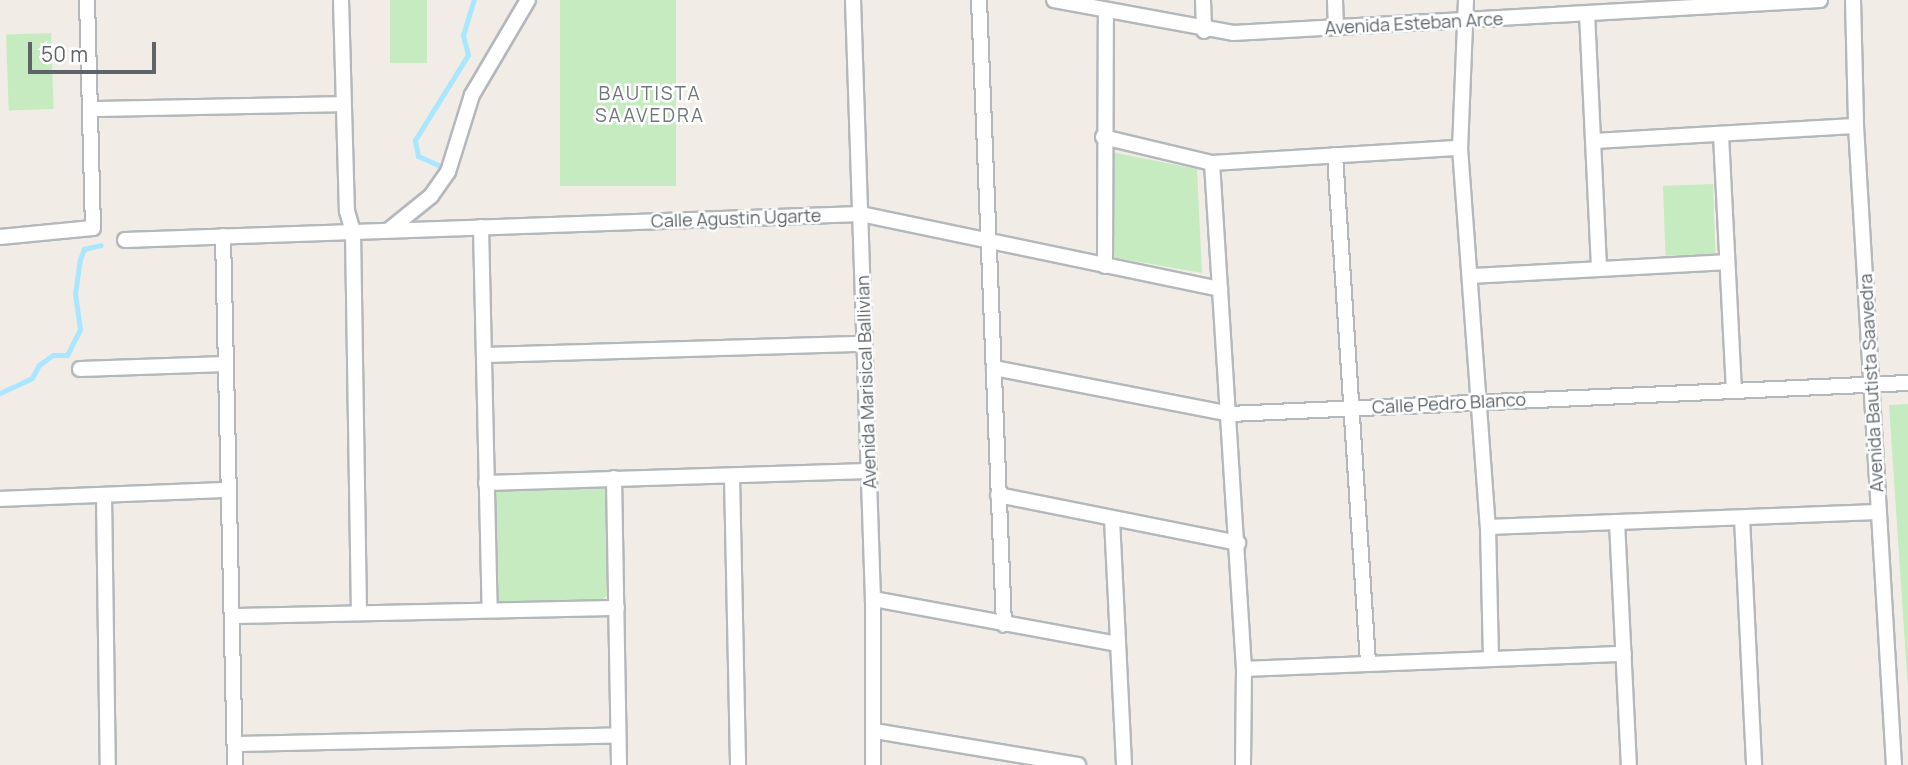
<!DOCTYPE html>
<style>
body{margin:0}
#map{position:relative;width:1908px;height:765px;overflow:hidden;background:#f1ede6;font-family:Manrope,sans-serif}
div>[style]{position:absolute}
.green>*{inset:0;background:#c7ebc1;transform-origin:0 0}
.stream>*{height:5px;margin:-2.5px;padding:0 2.5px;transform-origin:2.5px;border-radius:2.5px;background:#a9e6ff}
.roads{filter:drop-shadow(2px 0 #b4b8bc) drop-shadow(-2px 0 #b4b8bc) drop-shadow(0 2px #b4b8bc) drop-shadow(0 -2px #b4b8bc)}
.minor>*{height:14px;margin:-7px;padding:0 7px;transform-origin:7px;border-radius:7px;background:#fff}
span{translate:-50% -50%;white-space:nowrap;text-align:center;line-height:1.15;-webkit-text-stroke:5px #fff;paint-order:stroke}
.street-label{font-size:18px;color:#5e6468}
.neighbourhood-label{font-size:19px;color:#6f767a;letter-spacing:2px}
.scale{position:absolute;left:28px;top:42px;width:128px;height:32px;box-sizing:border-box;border:4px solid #5e6468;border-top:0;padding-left:9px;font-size:21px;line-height:24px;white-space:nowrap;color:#5e6468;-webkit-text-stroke:5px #fff;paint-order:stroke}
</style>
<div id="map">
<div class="green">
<div style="left:390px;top:0;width:37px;height:63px"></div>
<div style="left:560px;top:0;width:116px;height:186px"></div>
<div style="left:51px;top:33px;width:76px;height:45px;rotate:88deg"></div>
<div style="clip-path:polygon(1111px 152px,1197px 169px,1202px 273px,1112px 257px)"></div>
<div style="left:1713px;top:184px;width:70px;height:50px;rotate:88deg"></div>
<div style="clip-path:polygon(1908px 404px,1908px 690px,1889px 405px)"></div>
<div style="clip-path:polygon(602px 486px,607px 491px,610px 594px,600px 601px,497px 602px,493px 496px,498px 490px)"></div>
</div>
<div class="stream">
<div style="left:438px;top:165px;width:22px;rotate:-156deg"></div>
<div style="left:418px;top:156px;width:16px;rotate:-101deg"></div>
<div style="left:415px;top:140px;width:100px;rotate:-58.1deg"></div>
<div style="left:468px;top:55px;width:21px;rotate:-104deg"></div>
<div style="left:463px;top:35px;width:37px;rotate:-73deg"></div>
<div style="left:0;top:393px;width:35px;rotate:-25deg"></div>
<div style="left:32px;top:378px;width:15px;rotate:-62deg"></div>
<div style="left:39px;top:365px;width:17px;rotate:-36deg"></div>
<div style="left:53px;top:355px;width:14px"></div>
<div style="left:67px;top:355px;width:29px;rotate:-63deg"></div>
<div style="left:80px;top:329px;width:35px;rotate:-98deg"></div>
<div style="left:75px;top:294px;width:35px;rotate:-82deg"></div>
<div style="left:80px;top:259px;width:11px;rotate:-68deg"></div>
<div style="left:84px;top:249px;width:17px;rotate:-13deg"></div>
</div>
<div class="roads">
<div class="minor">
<div style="left:341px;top:0;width:211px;rotate:88.4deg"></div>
<div style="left:347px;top:211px;width:22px;rotate:74deg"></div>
<div style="left:353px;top:232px;width:380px;rotate:89.1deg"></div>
<div style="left:853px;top:0;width:599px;rotate:88.09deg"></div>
<div style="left:873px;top:599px;width:166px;rotate:90deg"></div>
<div style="left:979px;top:0;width:625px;rotate:87.71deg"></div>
<div style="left:1054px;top:0;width:182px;rotate:10.4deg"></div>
<div style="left:1233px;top:33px;width:588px;rotate:-3.22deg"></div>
<div style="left:1203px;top:0;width:31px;rotate:88deg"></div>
<div style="left:1335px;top:0;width:28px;rotate:88deg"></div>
<div style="left:1466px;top:0;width:148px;rotate:92.3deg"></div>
<div style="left:1460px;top:148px;width:380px;rotate:85.8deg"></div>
<div style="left:1488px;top:527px;width:130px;rotate:88.7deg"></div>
<div style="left:1853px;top:0;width:126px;rotate:88.6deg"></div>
<div style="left:1856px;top:126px;width:640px;rotate:86.6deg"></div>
<div style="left:1587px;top:13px;width:255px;rotate:87.3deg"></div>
<div style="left:92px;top:109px;width:250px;rotate:-1.1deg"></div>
<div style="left:1721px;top:135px;width:255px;rotate:87.1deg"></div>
<div style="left:1103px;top:137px;width:112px;rotate:13.4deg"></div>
<div style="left:1212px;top:163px;width:248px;rotate:-3.5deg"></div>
<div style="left:1593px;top:141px;width:263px;rotate:-3.3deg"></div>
<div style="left:1335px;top:155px;width:508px;rotate:86.28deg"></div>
<div style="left:1212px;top:163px;width:507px;rotate:86.38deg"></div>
<div style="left:1244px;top:669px;width:96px;rotate:90.6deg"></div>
<div style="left:481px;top:227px;width:383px;rotate:88.7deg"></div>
<div style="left:389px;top:230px;width:54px;rotate:-39deg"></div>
<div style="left:431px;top:196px;width:29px;rotate:-55deg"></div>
<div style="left:448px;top:172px;width:81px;rotate:-72.7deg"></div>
<div style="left:472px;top:95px;width:110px;rotate:-59.5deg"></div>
<div style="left:223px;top:236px;width:529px;rotate:88.7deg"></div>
<div style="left:0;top:237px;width:93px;rotate:-5.5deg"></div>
<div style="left:93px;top:228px;width:228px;rotate:-91.5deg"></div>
<div style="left:125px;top:240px;width:736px;rotate:-2.02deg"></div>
<div style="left:861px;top:214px;width:367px;rotate:11.8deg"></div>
<div style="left:1105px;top:266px;width:255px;rotate:-89.8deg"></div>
<div style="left:1472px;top:276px;width:255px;rotate:-3.1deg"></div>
<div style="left:484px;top:355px;width:381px;rotate:-1.7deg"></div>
<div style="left:994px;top:368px;width:240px;rotate:11deg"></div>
<div style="left:1230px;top:414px;width:679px;rotate:-2.62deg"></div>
<div style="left:80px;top:369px;width:146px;rotate:-2deg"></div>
<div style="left:732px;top:476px;width:289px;rotate:88.8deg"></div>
<div style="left:614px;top:478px;width:287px;rotate:89deg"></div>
<div style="left:486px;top:483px;width:383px;rotate:-1.8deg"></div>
<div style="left:104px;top:495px;width:270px;rotate:89.2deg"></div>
<div style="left:998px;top:495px;width:245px;rotate:11.3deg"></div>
<div style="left:0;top:499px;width:229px;rotate:-2.3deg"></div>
<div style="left:1742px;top:518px;width:247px;rotate:87.2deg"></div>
<div style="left:1112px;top:519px;width:246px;rotate:87.2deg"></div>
<div style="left:1617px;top:522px;width:243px;rotate:87.2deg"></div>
<div style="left:1488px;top:527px;width:389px;rotate:-2.2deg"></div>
<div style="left:873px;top:599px;width:248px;rotate:10.4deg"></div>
<div style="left:232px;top:616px;width:385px;rotate:-1.2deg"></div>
<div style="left:1244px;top:669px;width:380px;rotate:-2.3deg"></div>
<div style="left:875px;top:731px;width:206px;rotate:9.5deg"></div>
<div style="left:235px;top:744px;width:383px;rotate:-1.3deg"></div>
</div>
</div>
<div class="street-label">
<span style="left:1414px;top:23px;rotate:-3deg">Avenida Esteban Arce</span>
<span style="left:736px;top:218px;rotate:-2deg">Calle Agustin Ugarte</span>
<span style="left:866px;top:382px;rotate:-92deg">Avenida Marisical Ballivian</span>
<span style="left:1871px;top:383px;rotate:-93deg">Avenida Bautista Saavedra</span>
<span style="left:1449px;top:403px;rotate:-3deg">Calle Pedro Blanco</span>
</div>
<div class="neighbourhood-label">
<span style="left:650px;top:105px">BAUTISTA<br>SAAVEDRA</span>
</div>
<div class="scale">50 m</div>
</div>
